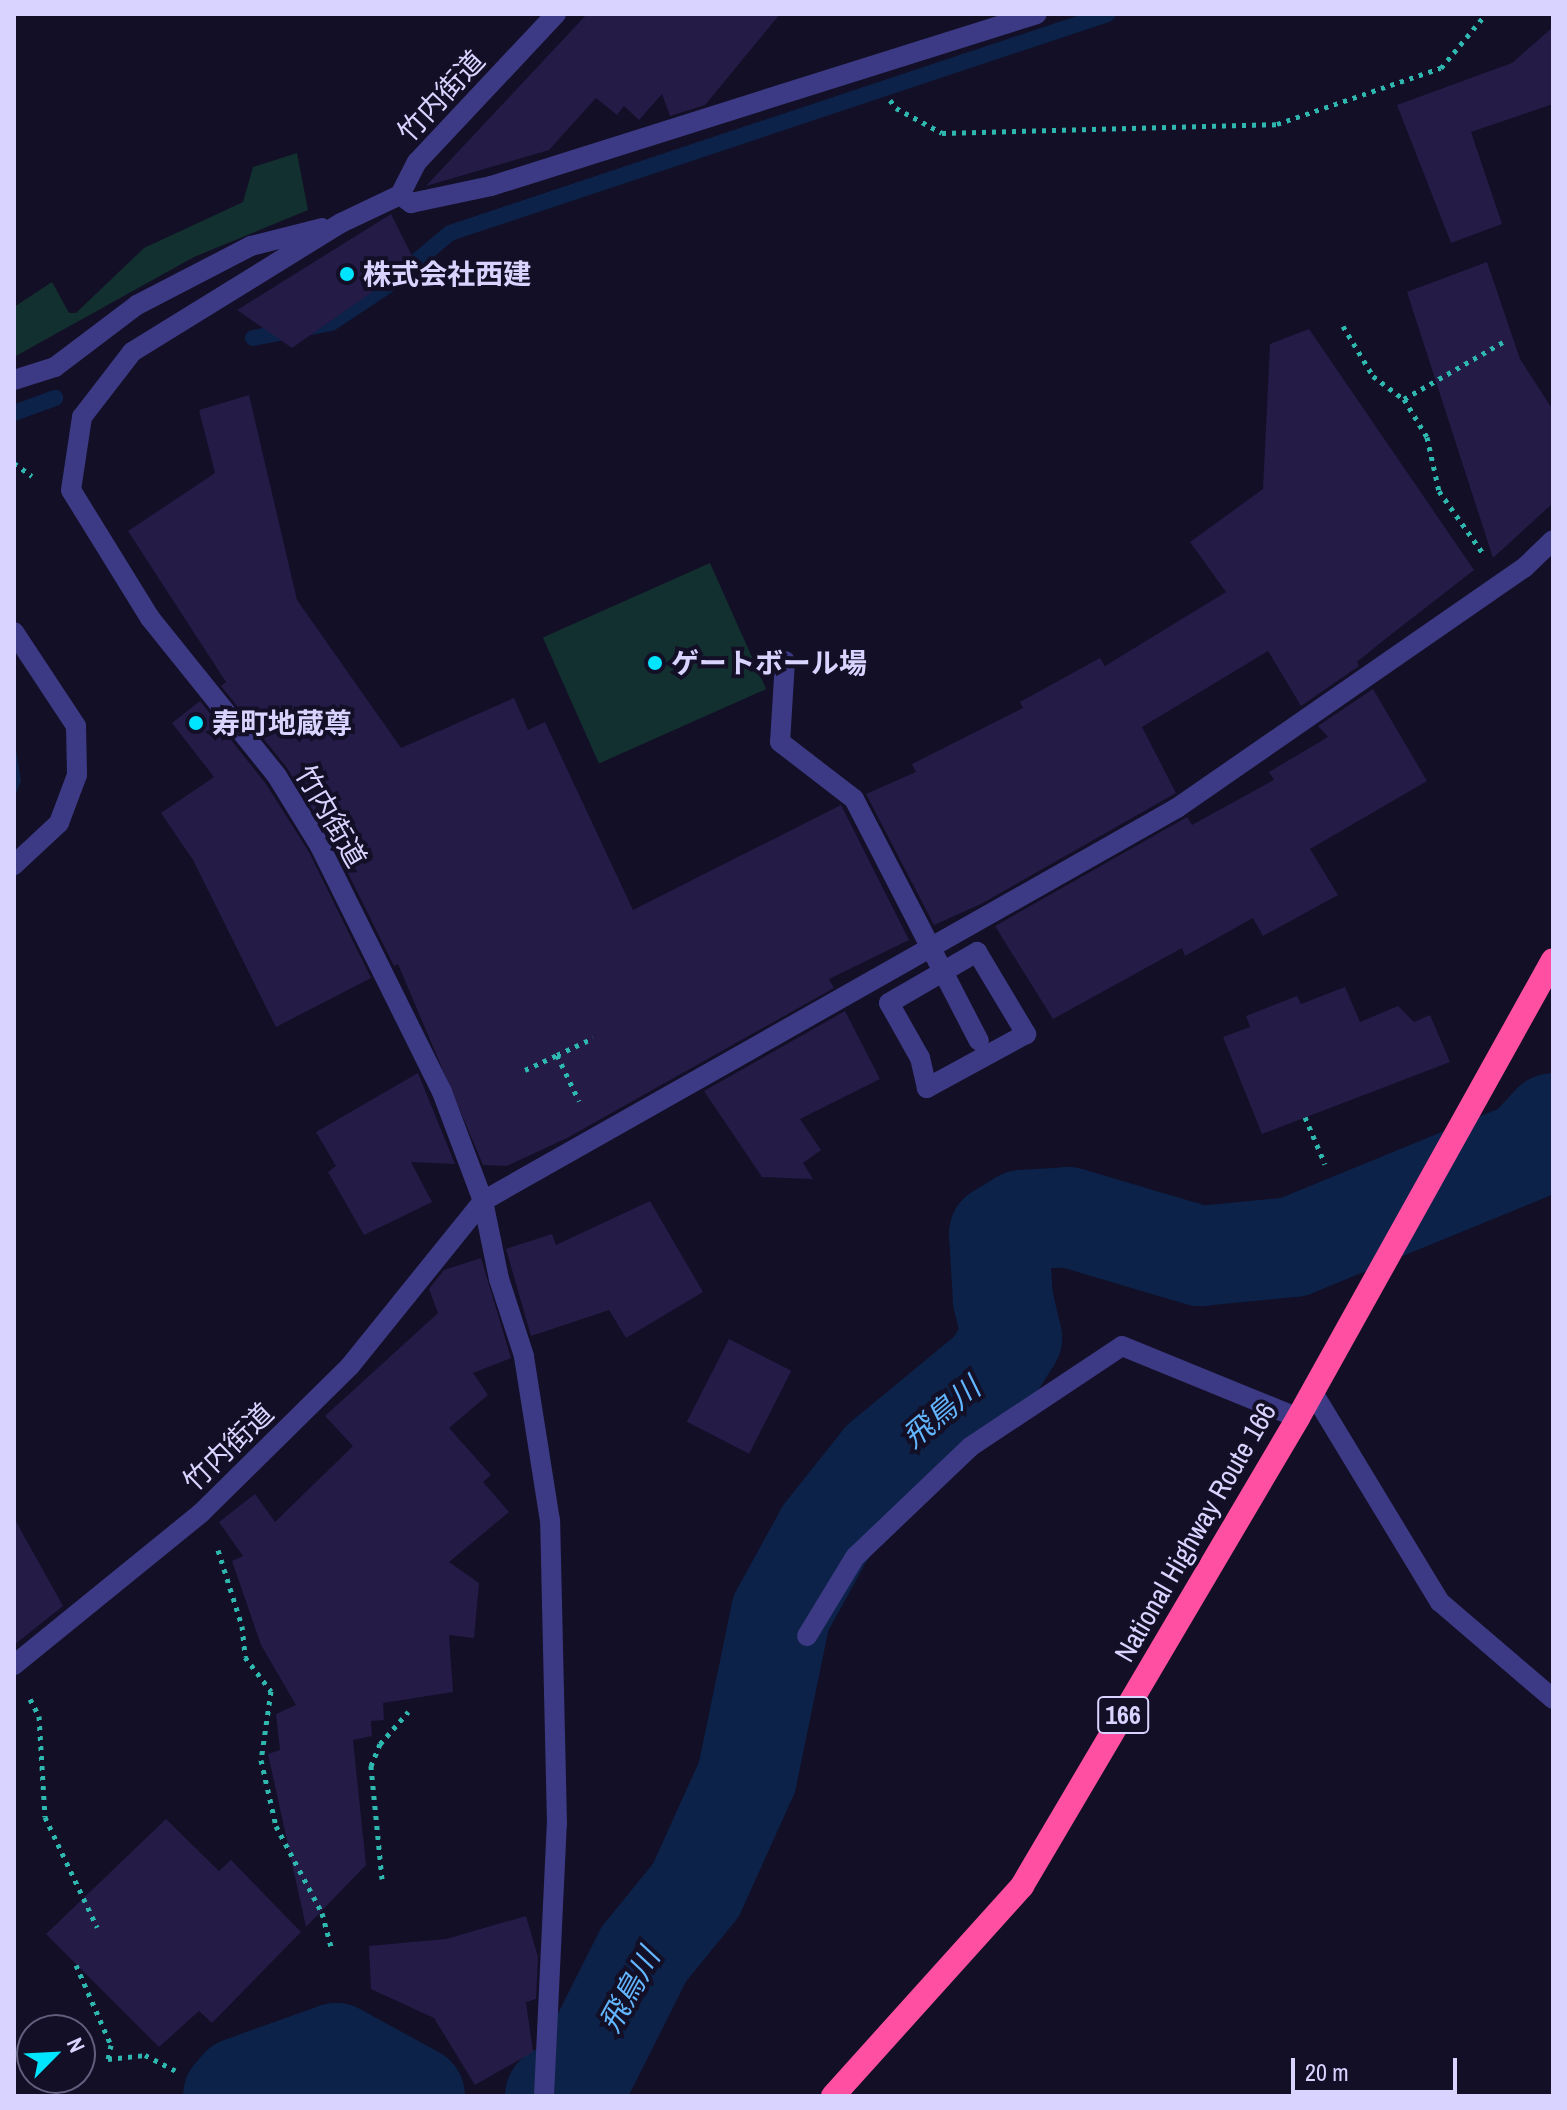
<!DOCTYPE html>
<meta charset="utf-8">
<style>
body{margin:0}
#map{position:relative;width:1567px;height:2110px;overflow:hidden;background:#130f26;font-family:"Archivo Narrow","Noto Sans JP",sans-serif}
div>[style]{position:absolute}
.green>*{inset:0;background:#12302f;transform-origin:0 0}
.water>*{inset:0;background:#0c2248}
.stream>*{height:16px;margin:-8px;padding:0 8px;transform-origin:8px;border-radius:8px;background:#0c2248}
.river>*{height:100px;margin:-50px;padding:0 50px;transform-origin:50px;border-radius:50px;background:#0c2248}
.building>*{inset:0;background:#241b47;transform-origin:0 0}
.path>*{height:5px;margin-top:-2.5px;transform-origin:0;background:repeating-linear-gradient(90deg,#2fb8b0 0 4px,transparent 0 10px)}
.minor>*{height:20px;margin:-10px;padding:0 10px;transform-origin:10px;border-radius:10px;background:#3d3a85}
.highway>*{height:24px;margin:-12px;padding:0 12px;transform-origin:12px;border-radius:12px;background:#ff4fa3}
.dots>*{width:22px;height:22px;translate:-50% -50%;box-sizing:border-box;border:4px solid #130f26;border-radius:50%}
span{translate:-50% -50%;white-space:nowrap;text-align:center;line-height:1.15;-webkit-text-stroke:8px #130f26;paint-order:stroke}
.shield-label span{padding:2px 6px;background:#130f26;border:2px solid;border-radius:6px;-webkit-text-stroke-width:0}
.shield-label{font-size:26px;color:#d9d4ff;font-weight:700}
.street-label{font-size:28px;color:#d9d4ff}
.poi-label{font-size:28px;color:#d9d4ff;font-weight:700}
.left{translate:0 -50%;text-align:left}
.water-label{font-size:30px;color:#62b6ff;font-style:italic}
.frame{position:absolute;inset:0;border:16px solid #d9d4ff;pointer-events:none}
.north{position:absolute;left:16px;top:2014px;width:80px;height:80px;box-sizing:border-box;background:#130f26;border:2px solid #625e7d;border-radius:50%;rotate:66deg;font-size:22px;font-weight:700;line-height:32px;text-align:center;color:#d9d4ff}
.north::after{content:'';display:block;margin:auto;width:28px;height:36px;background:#00e5ff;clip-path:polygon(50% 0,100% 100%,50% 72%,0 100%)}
.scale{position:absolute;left:1291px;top:2058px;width:166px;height:36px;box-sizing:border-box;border:4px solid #d9d4ff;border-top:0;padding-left:10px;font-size:24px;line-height:28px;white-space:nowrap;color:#d9d4ff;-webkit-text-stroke:6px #130f26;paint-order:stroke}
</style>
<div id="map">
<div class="green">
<div style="clip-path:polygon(297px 153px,308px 210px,194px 257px,14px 357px,14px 307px,52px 282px,69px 313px,76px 313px,144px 248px,243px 202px,253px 167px)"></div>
<div style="left:710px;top:563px;width:138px;height:183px;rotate:66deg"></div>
</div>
<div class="water">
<div style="clip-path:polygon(14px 737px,21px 781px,14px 799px)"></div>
</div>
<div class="stream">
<div style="left:253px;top:338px;width:79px;rotate:-10.9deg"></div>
<div style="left:331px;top:323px;width:67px;rotate:-33.5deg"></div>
<div style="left:387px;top:286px;width:82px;rotate:-40.1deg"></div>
<div style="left:450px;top:233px;width:693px;rotate:-18.41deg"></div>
<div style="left:14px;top:413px;width:44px;rotate:-20.1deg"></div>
</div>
<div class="river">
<div style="left:233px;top:2096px;width:12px;rotate:-48deg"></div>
<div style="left:241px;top:2087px;width:101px;rotate:-19.7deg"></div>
<div style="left:336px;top:2053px;width:90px;rotate:28.6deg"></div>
<div style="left:555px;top:2096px;width:27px;rotate:-28deg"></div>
<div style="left:579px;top:2083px;width:144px;rotate:-63.3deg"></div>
<div style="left:644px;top:1954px;width:82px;rotate:-50.9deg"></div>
<div style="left:696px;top:1890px;width:124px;rotate:-65.7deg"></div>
<div style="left:747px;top:1777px;width:167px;rotate:-78.3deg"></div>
<div style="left:781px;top:1613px;width:91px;rotate:-61.2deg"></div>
<div style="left:825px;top:1533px;width:93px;rotate:-51.5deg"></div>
<div style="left:883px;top:1460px;width:141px;rotate:-39.5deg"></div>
<div style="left:992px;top:1370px;width:38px;rotate:-58deg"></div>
<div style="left:1012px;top:1338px;width:39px;rotate:-103deg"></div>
<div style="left:1003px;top:1300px;width:66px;rotate:-93.5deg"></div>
<div style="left:999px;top:1234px;width:27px;rotate:-31deg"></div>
<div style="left:1022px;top:1220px;width:46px;rotate:-3.7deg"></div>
<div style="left:1068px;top:1217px;width:138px;rotate:16.5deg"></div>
<div style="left:1200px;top:1256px;width:93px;rotate:-5.5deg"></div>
<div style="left:1293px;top:1247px;width:253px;rotate:-22.3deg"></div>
<div style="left:1527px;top:1151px;width:38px;rotate:-47deg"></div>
</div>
<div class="building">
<div style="clip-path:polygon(587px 14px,780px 14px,705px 105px,670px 116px,662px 94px,639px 120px,624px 106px,617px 115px,596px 98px,549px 150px,426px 186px)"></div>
<div style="clip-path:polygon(1553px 27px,1553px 104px,1471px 132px,1502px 224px,1451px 243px,1397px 105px,1512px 63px)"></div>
<div style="clip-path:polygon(391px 214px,415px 262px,292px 348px,237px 310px)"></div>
<div style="clip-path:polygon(1487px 262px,1520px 359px,1553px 410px,1553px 503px,1493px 558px,1407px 292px)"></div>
<div style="clip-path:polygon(1309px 329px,1474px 570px,1384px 640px,1357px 662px,1359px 666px,1301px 706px,1268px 651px,1142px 727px,1176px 793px,981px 904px,934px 925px,866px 794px,916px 772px,912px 764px,1023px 708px,1020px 702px,1100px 658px,1105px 666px,1226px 592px,1190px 542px,1263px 489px,1270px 344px)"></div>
<div style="clip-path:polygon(249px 395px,297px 600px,401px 748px,514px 698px,528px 730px,545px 722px,633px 910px,841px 805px,909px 940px,829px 979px,834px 988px,567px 1138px,507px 1166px,483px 1165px,398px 964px,394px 966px,331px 839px,287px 768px,221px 686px,226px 682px,128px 531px,215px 473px,199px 410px)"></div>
<div style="clip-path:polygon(1373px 689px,1427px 781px,1310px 849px,1338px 895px,1263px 936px,1253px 918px,1185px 956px,1182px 948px,1053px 1019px,995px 926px,1187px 817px,1192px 825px,1274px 780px,1269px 772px,1328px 737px,1318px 726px)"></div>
<div style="clip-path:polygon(200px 701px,266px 784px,309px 852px,371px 978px,276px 1027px,193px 860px,161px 813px,214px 777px,172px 723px)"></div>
<div style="clip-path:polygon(1345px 987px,1360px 1022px,1398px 1006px,1414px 1022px,1430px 1015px,1450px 1062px,1262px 1134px,1223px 1037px,1250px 1027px,1246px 1016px,1297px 996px,1301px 1004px)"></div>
<div style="clip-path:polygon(845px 1011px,880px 1079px,800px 1119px,821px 1150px,803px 1163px,813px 1179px,762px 1177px,704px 1091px)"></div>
<div style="clip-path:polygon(418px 1073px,455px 1164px,411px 1162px,432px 1202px,364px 1235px,328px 1172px,336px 1166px,316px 1132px)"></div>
<div style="clip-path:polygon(650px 1201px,703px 1292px,626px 1338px,609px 1310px,531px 1336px,506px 1249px,552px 1234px,556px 1245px)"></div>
<div style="clip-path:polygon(481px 1258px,511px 1358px,473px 1373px,488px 1395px,449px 1428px,491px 1475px,483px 1482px,509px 1512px,449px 1562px,479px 1583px,474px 1638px,449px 1635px,453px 1692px,383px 1703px,384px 1720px,371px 1721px,372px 1736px,353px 1740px,366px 1865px,306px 1927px,268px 1754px,280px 1750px,276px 1714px,296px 1705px,261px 1645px,232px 1561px,243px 1556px,219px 1522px,255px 1494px,275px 1522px,353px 1446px,325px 1416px,438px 1313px,429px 1289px,444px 1270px)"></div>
<div style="left:729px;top:1339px;width:70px;height:93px;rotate:27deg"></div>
<div style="clip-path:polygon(14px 1518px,63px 1606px,14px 1645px)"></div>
<div style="clip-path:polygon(166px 1819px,219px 1871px,231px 1860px,301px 1932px,212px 2023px,199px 2011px,159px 2047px,46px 1934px)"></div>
<div style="clip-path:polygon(526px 1916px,538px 1957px,536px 1999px,526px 2002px,533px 2052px,475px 2085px,434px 2018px,371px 1989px,369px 1946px,446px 1939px)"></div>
</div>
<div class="path">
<div style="left:890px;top:100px;width:10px;rotate:53deg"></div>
<div style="left:896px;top:108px;width:52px;rotate:28.5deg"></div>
<div style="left:942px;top:133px;width:335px;rotate:-1.5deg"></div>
<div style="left:1277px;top:124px;width:173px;rotate:-18.9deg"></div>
<div style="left:1441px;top:68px;width:70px;rotate:-50.2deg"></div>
<div style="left:1343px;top:326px;width:58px;rotate:59deg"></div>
<div style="left:1373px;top:376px;width:39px;rotate:37deg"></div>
<div style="left:1404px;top:399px;width:44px;rotate:58.8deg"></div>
<div style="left:1427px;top:437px;width:55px;rotate:77.5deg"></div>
<div style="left:1439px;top:491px;width:75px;rotate:54.8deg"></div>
<div style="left:1404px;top:399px;width:114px;rotate:-29.9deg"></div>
<div style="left:14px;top:463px;width:22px;rotate:36deg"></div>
<div style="left:557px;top:1055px;width:40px;rotate:-25deg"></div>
<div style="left:525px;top:1070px;width:35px;rotate:-25deg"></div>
<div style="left:557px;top:1055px;width:51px;rotate:64.4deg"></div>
<div style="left:1305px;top:1117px;width:51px;rotate:66.9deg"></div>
<div style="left:218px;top:1550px;width:80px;rotate:72.5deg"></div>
<div style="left:242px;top:1626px;width:31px;rotate:84deg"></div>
<div style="left:245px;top:1657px;width:43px;rotate:52.6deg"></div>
<div style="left:271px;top:1691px;width:70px;rotate:98.2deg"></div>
<div style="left:261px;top:1760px;width:68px;rotate:77.2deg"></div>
<div style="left:276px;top:1826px;width:98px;rotate:62.1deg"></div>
<div style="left:322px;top:1913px;width:38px;rotate:75deg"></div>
<div style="left:30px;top:1699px;width:19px;rotate:62deg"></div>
<div style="left:39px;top:1716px;width:101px;rotate:86.6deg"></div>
<div style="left:45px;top:1817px;width:122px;rotate:64.7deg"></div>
<div style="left:382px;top:1879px;width:114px;rotate:-95.6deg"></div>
<div style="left:371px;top:1766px;width:24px;rotate:-68deg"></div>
<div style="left:380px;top:1744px;width:43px;rotate:-48.8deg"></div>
<div style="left:76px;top:1965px;width:87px;rotate:66.4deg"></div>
<div style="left:111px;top:2045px;width:14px;rotate:102deg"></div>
<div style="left:108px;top:2059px;width:37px;rotate:-6deg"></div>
<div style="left:145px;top:2055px;width:34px;rotate:27deg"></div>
</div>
<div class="minor">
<div style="left:400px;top:195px;width:14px;rotate:36deg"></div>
<div style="left:411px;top:203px;width:82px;rotate:-12deg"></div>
<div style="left:491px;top:186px;width:572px;rotate:-17.49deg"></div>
<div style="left:14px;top:380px;width:43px;rotate:-17.6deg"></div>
<div style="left:55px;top:367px;width:103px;rotate:-37.1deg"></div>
<div style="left:137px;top:305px;width:128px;rotate:-27.4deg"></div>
<div style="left:251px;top:246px;width:73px;rotate:-14.2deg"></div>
<div style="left:14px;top:632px;width:113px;rotate:56.6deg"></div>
<div style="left:76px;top:726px;width:49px;rotate:88.8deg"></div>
<div style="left:77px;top:775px;width:51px;rotate:110.6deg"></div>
<div style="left:59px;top:823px;width:62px;rotate:137deg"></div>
<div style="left:785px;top:661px;width:81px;rotate:93.5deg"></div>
<div style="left:780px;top:742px;width:93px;rotate:37.6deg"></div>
<div style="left:854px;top:799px;width:272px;rotate:62.7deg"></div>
<div style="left:977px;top:952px;width:96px;rotate:59.1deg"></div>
<div style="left:1026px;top:1034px;width:113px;rotate:151.4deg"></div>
<div style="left:927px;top:1088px;width:31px;rotate:-103deg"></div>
<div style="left:920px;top:1058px;width:63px;rotate:-119.4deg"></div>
<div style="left:889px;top:1003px;width:102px;rotate:-30.1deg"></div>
<div style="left:1312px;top:1391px;width:247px;rotate:58.8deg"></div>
<div style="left:1440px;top:1602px;width:149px;rotate:40.6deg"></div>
<div style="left:807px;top:1636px;width:92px;rotate:-58.7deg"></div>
<div style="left:855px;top:1557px;width:159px;rotate:-43.7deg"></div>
<div style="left:970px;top:1447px;width:182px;rotate:-33.6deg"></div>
<div style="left:1122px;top:1346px;width:190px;rotate:22.2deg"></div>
<div style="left:14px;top:1665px;width:241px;rotate:-39.1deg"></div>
<div style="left:201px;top:1513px;width:209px;rotate:-44.6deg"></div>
<div style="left:350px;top:1366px;width:212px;rotate:-51.1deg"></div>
<div style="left:483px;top:1201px;width:798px;rotate:-29.52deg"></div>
<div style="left:1177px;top:808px;width:422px;rotate:-34.7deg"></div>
<div style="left:1524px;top:568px;width:40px;rotate:-44deg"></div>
<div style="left:544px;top:2096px;width:272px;rotate:-87.3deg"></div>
<div style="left:557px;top:1824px;width:303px;rotate:-91.3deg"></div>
<div style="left:550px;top:1521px;width:167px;rotate:-99deg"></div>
<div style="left:524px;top:1356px;width:81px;rotate:-108deg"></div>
<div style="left:499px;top:1279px;width:80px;rotate:-101.6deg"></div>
<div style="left:483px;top:1201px;width:116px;rotate:-110.6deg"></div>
<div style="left:442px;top:1092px;width:275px;rotate:-116.4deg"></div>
<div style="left:320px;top:846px;width:82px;rotate:-121.6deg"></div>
<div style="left:277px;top:776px;width:203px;rotate:-128.8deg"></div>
<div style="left:150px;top:618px;width:150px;rotate:-121.7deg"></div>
<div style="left:71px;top:490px;width:74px;rotate:-81.4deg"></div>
<div style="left:82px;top:417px;width:82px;rotate:-52.4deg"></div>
<div style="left:132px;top:352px;width:246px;rotate:-31.7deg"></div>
<div style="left:341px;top:223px;width:65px;rotate:-25.4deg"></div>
<div style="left:400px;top:195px;width:37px;rotate:-63deg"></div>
<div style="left:417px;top:162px;width:203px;rotate:-46.8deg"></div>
</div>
<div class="highway">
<div style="left:833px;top:2096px;width:283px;rotate:-48deg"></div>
<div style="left:1022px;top:1886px;width:543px;rotate:-59.47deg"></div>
<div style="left:1298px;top:1418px;width:524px;rotate:-60.89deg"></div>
</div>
<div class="dots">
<div style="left:347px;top:274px;background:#00e5ff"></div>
<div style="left:655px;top:663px;background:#00e5ff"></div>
<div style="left:196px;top:723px;background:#00e5ff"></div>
</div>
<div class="shield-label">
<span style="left:1123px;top:1715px">166</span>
</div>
<div class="street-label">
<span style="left:441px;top:96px;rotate:-47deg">竹内街道</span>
<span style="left:331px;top:816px;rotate:60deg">竹内街道</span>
<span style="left:228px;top:1447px;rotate:-44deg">竹内街道</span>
<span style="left:1195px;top:1532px;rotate:-60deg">National Highway Route 166</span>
</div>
<div class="poi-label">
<span class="left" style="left:363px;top:274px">株式会社西建</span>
<span class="left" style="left:671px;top:663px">ゲートボール場</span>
<span class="left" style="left:212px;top:723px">寿町地蔵尊</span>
</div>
<div class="water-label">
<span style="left:941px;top:1412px;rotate:-40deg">飛鳥川</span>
<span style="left:629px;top:1990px;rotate:-61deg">飛鳥川</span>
</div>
<div class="frame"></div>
<div class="north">N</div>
<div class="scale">20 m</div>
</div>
